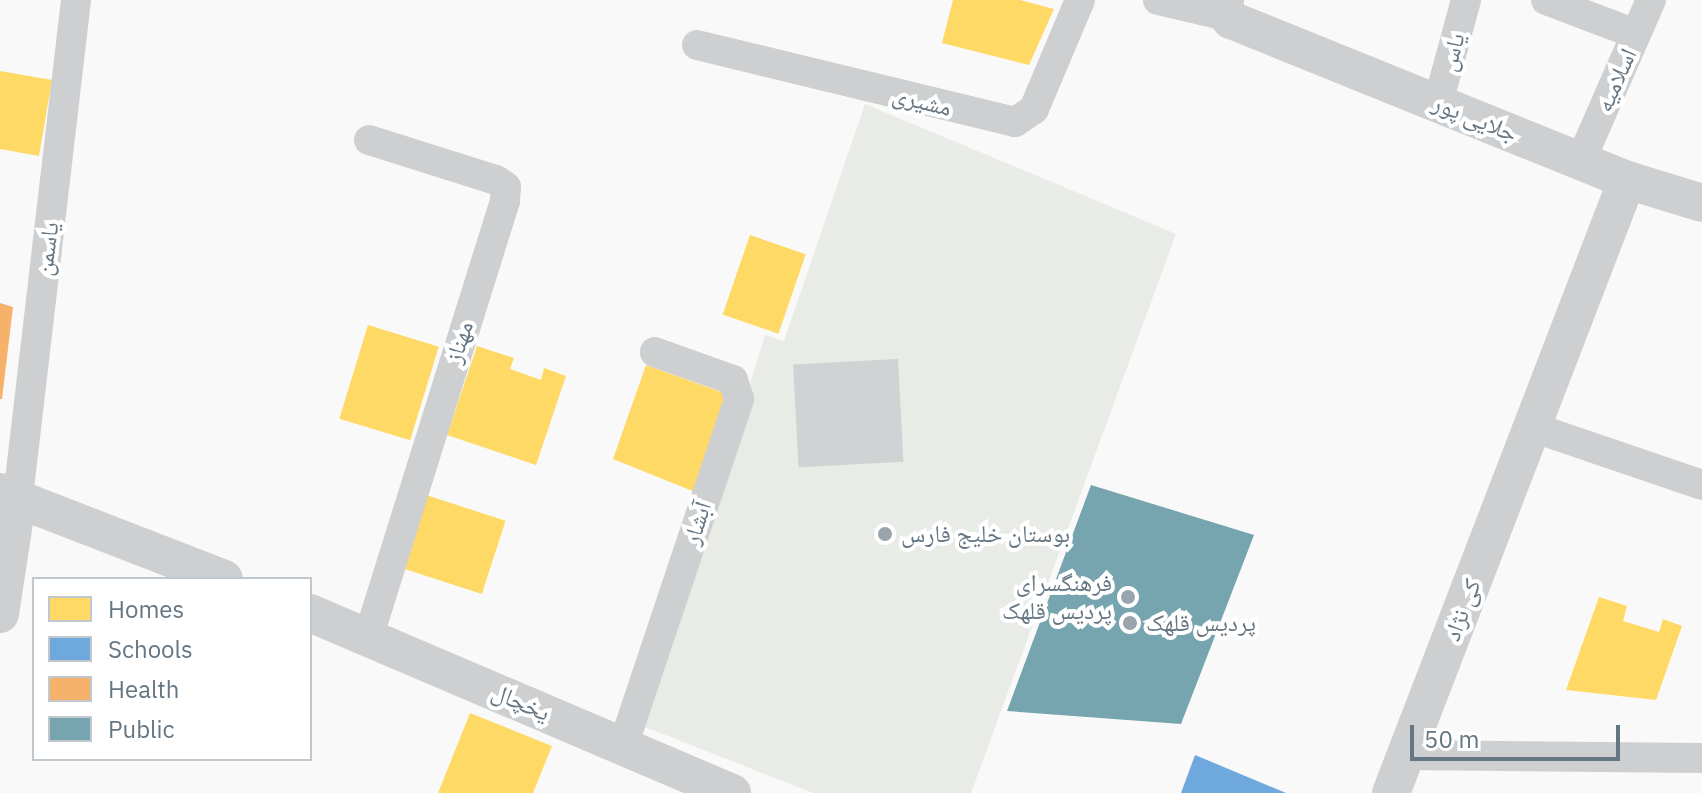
<!DOCTYPE html>
<meta charset="utf-8">
<style>
body{margin:0}
#map{position:relative;width:1702px;height:793px;overflow:hidden;background:#f9f9f9;font-family:"IBM Plex Sans","Noto Naskh Arabic",sans-serif}
div>[style]{position:absolute}
.green>*{inset:0;background:#e8ebe6}
.homes>*{inset:0;background:#ffd966;transform-origin:0 0}
.schools>*{inset:0;background:#6fa8dc}
.health>*{inset:0;background:#f6b26b}
.public>*{inset:0;background:#76a5af}
.building>*{inset:0;background:#d0d2d3;transform-origin:0 0}
.minor>*{height:30px;margin:-15px;padding:0 15px;transform-origin:15px;border-radius:15px;background:#cecfd0}
.tertiary>*{height:38px;margin:-19px;padding:0 19px;transform-origin:19px;border-radius:19px;background:#cecfd0}
.dots>*{width:22px;height:22px;translate:-50% -50%;box-sizing:border-box;border:4px solid #fff;border-radius:50%}
span{translate:-50% -50%;white-space:nowrap;text-align:center;line-height:1.15;-webkit-text-stroke:8px #fff;paint-order:stroke}
.street-label{font-size:24px;color:#657683}
.poi-label{font-size:24px;color:#657683}
.left{translate:0 -50%;text-align:left}
.right{translate:-100% -50%;text-align:right}
.legend{position:absolute;left:32px;top:577px;width:280px;height:184px;box-sizing:border-box;background:#fff;border:2px solid #c1c8cd;margin:0;padding:10px 14px;list-style:none;font-size:24px;color:#657683}
.legend li{display:flex;align-items:center;gap:16px;height:40px}
.legend b{width:40px;border:2px solid #c1c8cd}
.scale{position:absolute;left:1410px;top:725px;width:210px;height:36px;box-sizing:border-box;border:4px solid #657683;border-top:0;padding-left:10px;font-size:24px;line-height:28px;white-space:nowrap;color:#657683;-webkit-text-stroke:6px #fff;paint-order:stroke}
</style>
<div id="map">
<div class="green">
<div style="clip-path:polygon(865px 104px,1176px 234px,971px 793px,813px 793px,645px 727px,765px 335px,784px 341px)"></div>
</div>
<div class="homes">
<div style="clip-path:polygon(953px 0,1020px 0,1054px 9px,1029px 65px,942px 43px)"></div>
<div style="clip-path:polygon(0 71px,52px 80px,39px 156px,0 149px)"></div>
<div style="left:750px;top:235px;width:59px;height:84px;rotate:19deg"></div>
<div style="left:368px;top:325px;width:74px;height:98px;rotate:17deg"></div>
<div style="clip-path:polygon(477px 346px,514px 358px,510px 369px,541px 380px,544px 368px,566px 376px,536px 465px,447px 435px)"></div>
<div style="clip-path:polygon(646px 365px,724px 393px,725px 401px,695px 492px,613px 459px)"></div>
<div style="left:420px;top:493px;width:90px;height:77px;rotate:18deg"></div>
<div style="clip-path:polygon(1599px 597px,1627px 606px,1623px 621px,1659px 632px,1663px 619px,1682px 626px,1656px 700px,1566px 690px)"></div>
<div style="clip-path:polygon(470px 713px,552px 746px,533px 793px,438px 793px)"></div>
</div>
<div class="schools">
<div style="clip-path:polygon(1195px 755px,1286px 793px,1181px 793px)"></div>
</div>
<div class="health">
<div style="clip-path:polygon(0 303px,13px 307px,2px 399px,0 399px)"></div>
</div>
<div class="public">
<div style="clip-path:polygon(1091px 485px,1254px 535px,1181px 724px,1007px 711px)"></div>
</div>
<div class="building">
<div style="left:898px;top:359px;width:103px;height:105px;rotate:87deg"></div>
</div>
<div class="minor">
<div style="left:1158px;top:0;width:70px;rotate:13.2deg"></div>
<div style="left:1546px;top:0;width:96px;rotate:20.7deg"></div>
<div style="left:697px;top:45px;width:327px;rotate:13.6deg"></div>
<div style="left:1015px;top:122px;width:23px;rotate:-34deg"></div>
<div style="left:1034px;top:109px;width:118px;rotate:-67.1deg"></div>
<div style="left:1438px;top:103px;width:107px;rotate:-74.8deg"></div>
<div style="left:369px;top:140px;width:133px;rotate:17.5deg"></div>
<div style="left:496px;top:180px;width:12px;rotate:35deg"></div>
<div style="left:506px;top:187px;width:14px;rotate:94deg"></div>
<div style="left:505px;top:201px;width:456px;rotate:107.4deg"></div>
<div style="left:1581px;top:160px;width:175px;rotate:-66.4deg"></div>
<div style="left:1532px;top:427px;width:180px;rotate:18.8deg"></div>
<div style="left:18px;top:497px;width:500px;rotate:-83.34deg"></div>
<div style="left:623px;top:746px;width:366px;rotate:-71.5deg"></div>
<div style="left:739px;top:399px;width:20px;rotate:-108deg"></div>
<div style="left:733px;top:380px;width:83px;rotate:-160.3deg"></div>
<div style="left:1406px;top:755px;width:296px;rotate:0.6deg"></div>
</div>
<div class="tertiary">
<div style="left:1225px;top:0;width:12px;rotate:95deg"></div>
<div style="left:1224px;top:12px;width:11px;rotate:49deg"></div>
<div style="left:1231px;top:20px;width:427px;rotate:22deg"></div>
<div style="left:1627px;top:180px;width:78px;rotate:17deg"></div>
<div style="left:0;top:492px;width:240px;rotate:21.2deg"></div>
<div style="left:310px;top:613px;width:459px;rotate:23.1deg"></div>
<div style="left:0;top:614px;width:118px;rotate:-81.3deg"></div>
<div style="left:1391px;top:793px;width:657px;rotate:-68.94deg"></div>
</div>
<div class="dots">
<div style="left:885px;top:534px;background:#99a4ac"></div>
<div style="left:1128px;top:597px;background:#99a4ac"></div>
<div style="left:1130px;top:623px;background:#99a4ac"></div>
</div>
<div class="street-label">
<span style="left:1452px;top:52px;rotate:-75deg">یاس</span>
<span style="left:1616px;top:80px;rotate:-66deg">اسلامیه</span>
<span style="left:922px;top:101px;rotate:14deg">مشیری</span>
<span style="left:1475px;top:118px;rotate:22deg">جلایی پور</span>
<span style="left:47px;top:249px;rotate:-83deg">یاسمن</span>
<span style="left:459px;top:342px;rotate:-72deg">مهناز</span>
<span style="left:697px;top:523px;rotate:-72deg">آبشار</span>
<span style="left:1462px;top:610px;rotate:-69deg">کی نژاد</span>
<span style="left:521px;top:702px;rotate:23deg">یخچال</span>
</div>
<div class="poi-label">
<span class="left" style="left:901px;top:534px">بوستان خلیج فارس</span>
<span class="right" style="left:1112px;top:597px">فرهنگسرای<br>پردیس قلهک</span>
<span class="left" style="left:1146px;top:623px">پردیس قلهک</span>
</div>
<ul class="legend">
<li><b style="height:22px;background:#ffd966"></b>Homes</li>
<li><b style="height:22px;background:#6fa8dc"></b>Schools</li>
<li><b style="height:22px;background:#f6b26b"></b>Health</li>
<li><b style="height:22px;background:#76a5af"></b>Public</li>
</ul>
<div class="scale">50 m</div>
</div>
